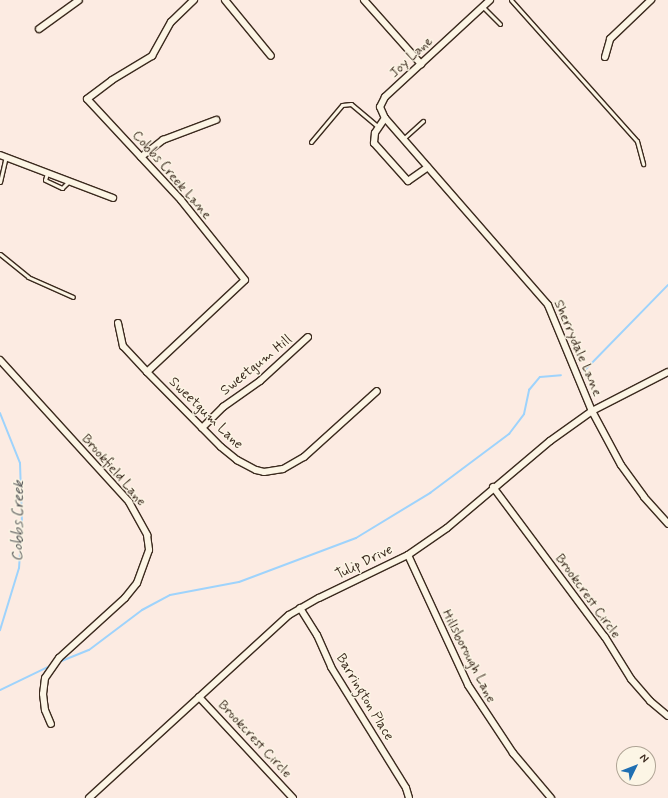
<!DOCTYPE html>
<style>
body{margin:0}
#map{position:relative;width:668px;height:798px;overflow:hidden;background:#fcebe2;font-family:Mynerve,sans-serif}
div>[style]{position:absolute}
.stream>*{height:2px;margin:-1px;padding:0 1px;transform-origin:1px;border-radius:1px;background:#9ed3fc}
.roads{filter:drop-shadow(1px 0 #3b2a1e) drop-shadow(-1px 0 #3b2a1e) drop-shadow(0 1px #3b2a1e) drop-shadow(0 -1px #3b2a1e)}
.lane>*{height:3px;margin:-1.5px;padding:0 1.5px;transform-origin:1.5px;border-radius:1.5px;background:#fcf5e5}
.street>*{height:6px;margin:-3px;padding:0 3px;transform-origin:3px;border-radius:3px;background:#fcf5e5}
span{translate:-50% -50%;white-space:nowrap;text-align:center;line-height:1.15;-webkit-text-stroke:3px #fcf5e5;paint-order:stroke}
.street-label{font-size:14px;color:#3b2a1e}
.water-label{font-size:15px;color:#545456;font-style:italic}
.north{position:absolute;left:616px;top:746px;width:40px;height:40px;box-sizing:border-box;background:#fcf5e5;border:1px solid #afa495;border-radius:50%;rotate:47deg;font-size:11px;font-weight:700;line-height:16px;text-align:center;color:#3b2a1e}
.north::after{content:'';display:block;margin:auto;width:14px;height:18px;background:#1f6fb2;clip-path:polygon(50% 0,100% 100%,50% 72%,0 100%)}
</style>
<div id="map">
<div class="stream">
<div style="left:584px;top:371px;width:120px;rotate:-45.7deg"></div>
<div style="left:0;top:413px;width:54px;rotate:68.2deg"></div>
<div style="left:20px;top:463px;width:59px;rotate:88.1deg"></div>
<div style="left:22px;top:522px;width:46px;rotate:93.7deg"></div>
<div style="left:19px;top:568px;width:65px;rotate:107deg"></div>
<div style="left:59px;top:662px;width:32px;rotate:-22deg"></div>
<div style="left:89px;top:650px;width:66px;rotate:-37deg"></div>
<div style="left:142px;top:610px;width:32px;rotate:-28deg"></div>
<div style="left:170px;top:595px;width:70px;rotate:-10.7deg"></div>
<div style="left:239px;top:582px;width:125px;rotate:-20.6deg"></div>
<div style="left:356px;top:538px;width:87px;rotate:-31.3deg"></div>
<div style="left:430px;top:493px;width:99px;rotate:-36.8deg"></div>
<div style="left:509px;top:434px;width:25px;rotate:-53deg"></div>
<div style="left:524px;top:414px;width:25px;rotate:-78deg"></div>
<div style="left:529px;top:390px;width:17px;rotate:-50deg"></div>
<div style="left:540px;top:377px;width:21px;rotate:-5deg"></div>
<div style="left:0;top:690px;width:58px;rotate:-25.7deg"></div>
</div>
<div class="roads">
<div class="lane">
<div style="left:511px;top:0;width:189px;rotate:48.2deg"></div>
<div style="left:637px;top:141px;width:24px;rotate:75deg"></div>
<div style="left:483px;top:7px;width:24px;rotate:45deg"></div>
<div style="left:403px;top:139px;width:27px;rotate:-42deg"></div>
<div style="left:311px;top:142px;width:48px;rotate:-50deg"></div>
<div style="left:342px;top:105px;width:9px;rotate:-6deg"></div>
<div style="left:351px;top:104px;width:35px;rotate:40deg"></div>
<div style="left:47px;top:173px;width:7px;rotate:106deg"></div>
<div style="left:45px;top:180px;width:19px;rotate:25deg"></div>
<div style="left:62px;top:188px;width:8px;rotate:-45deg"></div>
<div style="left:0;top:182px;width:26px;rotate:-77deg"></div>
<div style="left:0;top:254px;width:36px;rotate:39deg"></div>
<div style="left:28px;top:277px;width:49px;rotate:24deg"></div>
</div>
<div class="street">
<div style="left:225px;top:0;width:72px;rotate:50.6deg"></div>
<div style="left:364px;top:0;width:86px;rotate:48.3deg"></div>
<div style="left:490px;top:0;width:143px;rotate:137.3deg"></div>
<div style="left:385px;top:97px;width:11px;rotate:117deg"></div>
<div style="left:380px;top:107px;width:12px;rotate:66deg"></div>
<div style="left:385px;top:118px;width:248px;rotate:48.9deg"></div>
<div style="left:548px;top:305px;width:115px;rotate:67.5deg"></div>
<div style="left:592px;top:411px;width:61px;rotate:61.8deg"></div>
<div style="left:621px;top:465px;width:39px;rotate:54deg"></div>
<div style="left:644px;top:497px;width:36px;rotate:48deg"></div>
<div style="left:39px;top:29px;width:49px;rotate:-35.9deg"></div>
<div style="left:605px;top:57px;width:19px;rotate:-74deg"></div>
<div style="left:610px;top:39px;width:57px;rotate:-43.6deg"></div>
<div style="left:385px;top:118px;width:18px;rotate:124deg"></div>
<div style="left:375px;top:133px;width:10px;rotate:96deg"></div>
<div style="left:374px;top:143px;width:51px;rotate:48.2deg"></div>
<div style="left:408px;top:181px;width:24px;rotate:-35deg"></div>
<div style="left:0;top:155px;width:121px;rotate:20.8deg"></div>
<div style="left:141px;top:157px;width:28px;rotate:-38deg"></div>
<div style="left:163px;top:140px;width:57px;rotate:-20.7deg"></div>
<div style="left:118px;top:323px;width:24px;rotate:78deg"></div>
<div style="left:123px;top:346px;width:35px;rotate:47deg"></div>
<div style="left:147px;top:372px;width:105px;rotate:45.4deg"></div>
<div style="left:221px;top:447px;width:21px;rotate:39deg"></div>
<div style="left:237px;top:460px;width:21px;rotate:28deg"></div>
<div style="left:256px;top:470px;width:8px;rotate:14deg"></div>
<div style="left:264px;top:472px;width:19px;rotate:-9deg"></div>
<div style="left:283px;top:469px;width:24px;rotate:-30deg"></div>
<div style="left:304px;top:457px;width:98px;rotate:-42.1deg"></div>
<div style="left:0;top:360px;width:192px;rotate:47.7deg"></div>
<div style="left:129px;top:502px;width:38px;rotate:61deg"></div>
<div style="left:147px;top:535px;width:15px;rotate:82deg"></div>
<div style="left:149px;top:550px;width:35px;rotate:110deg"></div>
<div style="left:137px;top:583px;width:19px;rotate:129deg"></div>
<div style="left:125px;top:598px;width:89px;rotate:137.7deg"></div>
<div style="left:59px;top:658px;width:24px;rotate:125deg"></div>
<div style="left:45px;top:678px;width:16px;rotate:97deg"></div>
<div style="left:43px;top:694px;width:16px;rotate:83deg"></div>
<div style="left:45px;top:710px;width:15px;rotate:67deg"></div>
<div style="left:147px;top:372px;width:134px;rotate:-43.2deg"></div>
<div style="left:245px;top:280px;width:102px;rotate:-128.7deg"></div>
<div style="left:181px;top:200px;width:138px;rotate:-132.9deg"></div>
<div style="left:87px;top:99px;width:31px;rotate:-37deg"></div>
<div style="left:112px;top:80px;width:47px;rotate:-31deg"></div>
<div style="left:152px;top:56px;width:39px;rotate:-61deg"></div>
<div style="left:171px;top:22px;width:32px;rotate:-44deg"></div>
<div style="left:202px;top:428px;width:30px;rotate:-45deg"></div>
<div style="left:223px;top:407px;width:45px;rotate:-35.1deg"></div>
<div style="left:260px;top:381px;width:65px;rotate:-42.5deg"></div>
<div style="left:493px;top:487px;width:187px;rotate:53.3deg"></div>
<div style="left:605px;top:637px;width:49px;rotate:58.2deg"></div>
<div style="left:631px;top:679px;width:29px;rotate:49deg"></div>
<div style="left:650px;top:701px;width:23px;rotate:40deg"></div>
<div style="left:408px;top:555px;width:143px;rotate:65.2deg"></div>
<div style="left:468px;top:685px;width:82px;rotate:56.5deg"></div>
<div style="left:513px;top:753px;width:59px;rotate:49.8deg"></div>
<div style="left:300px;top:608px;width:32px;rotate:58deg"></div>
<div style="left:317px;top:635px;width:35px;rotate:66deg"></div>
<div style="left:331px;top:667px;width:142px;rotate:58.2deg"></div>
<div style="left:406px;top:788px;width:10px;rotate:73deg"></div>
<div style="left:199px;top:697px;width:138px;rotate:47.1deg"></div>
<div style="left:89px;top:798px;width:271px;rotate:-42.5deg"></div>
<div style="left:289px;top:615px;width:34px;rotate:-30deg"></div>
<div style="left:319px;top:598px;width:99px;rotate:-25.8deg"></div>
<div style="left:408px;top:555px;width:47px;rotate:-34.7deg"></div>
<div style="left:447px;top:528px;width:135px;rotate:-40.2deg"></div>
<div style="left:550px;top:441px;width:52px;rotate:-35.5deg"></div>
<div style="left:592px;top:411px;width:85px;rotate:-27.2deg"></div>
</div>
</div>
<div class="street-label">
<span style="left:411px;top:57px;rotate:-43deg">Joy Lane</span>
<span style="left:172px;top:175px;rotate:49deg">Cobbs Creek Lane</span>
<span style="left:578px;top:348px;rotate:67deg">Sherrydale Lane</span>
<span style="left:256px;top:365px;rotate:-39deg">Sweetgum Hill</span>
<span style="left:206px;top:413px;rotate:44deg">Sweetgum Lane</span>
<span style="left:114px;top:470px;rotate:49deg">Brookfield Lane</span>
<span style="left:364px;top:562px;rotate:-26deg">Tulip Drive</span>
<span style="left:588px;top:596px;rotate:54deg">Brookcrest Circle</span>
<span style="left:469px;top:656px;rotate:63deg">Hillsborough Lane</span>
<span style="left:365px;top:697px;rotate:59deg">Barrington Place</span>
<span style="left:255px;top:739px;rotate:47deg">Brookcrest Circle</span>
</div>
<div class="water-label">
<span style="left:19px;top:521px;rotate:-89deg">Cobbs Creek</span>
</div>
<div class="north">N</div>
</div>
